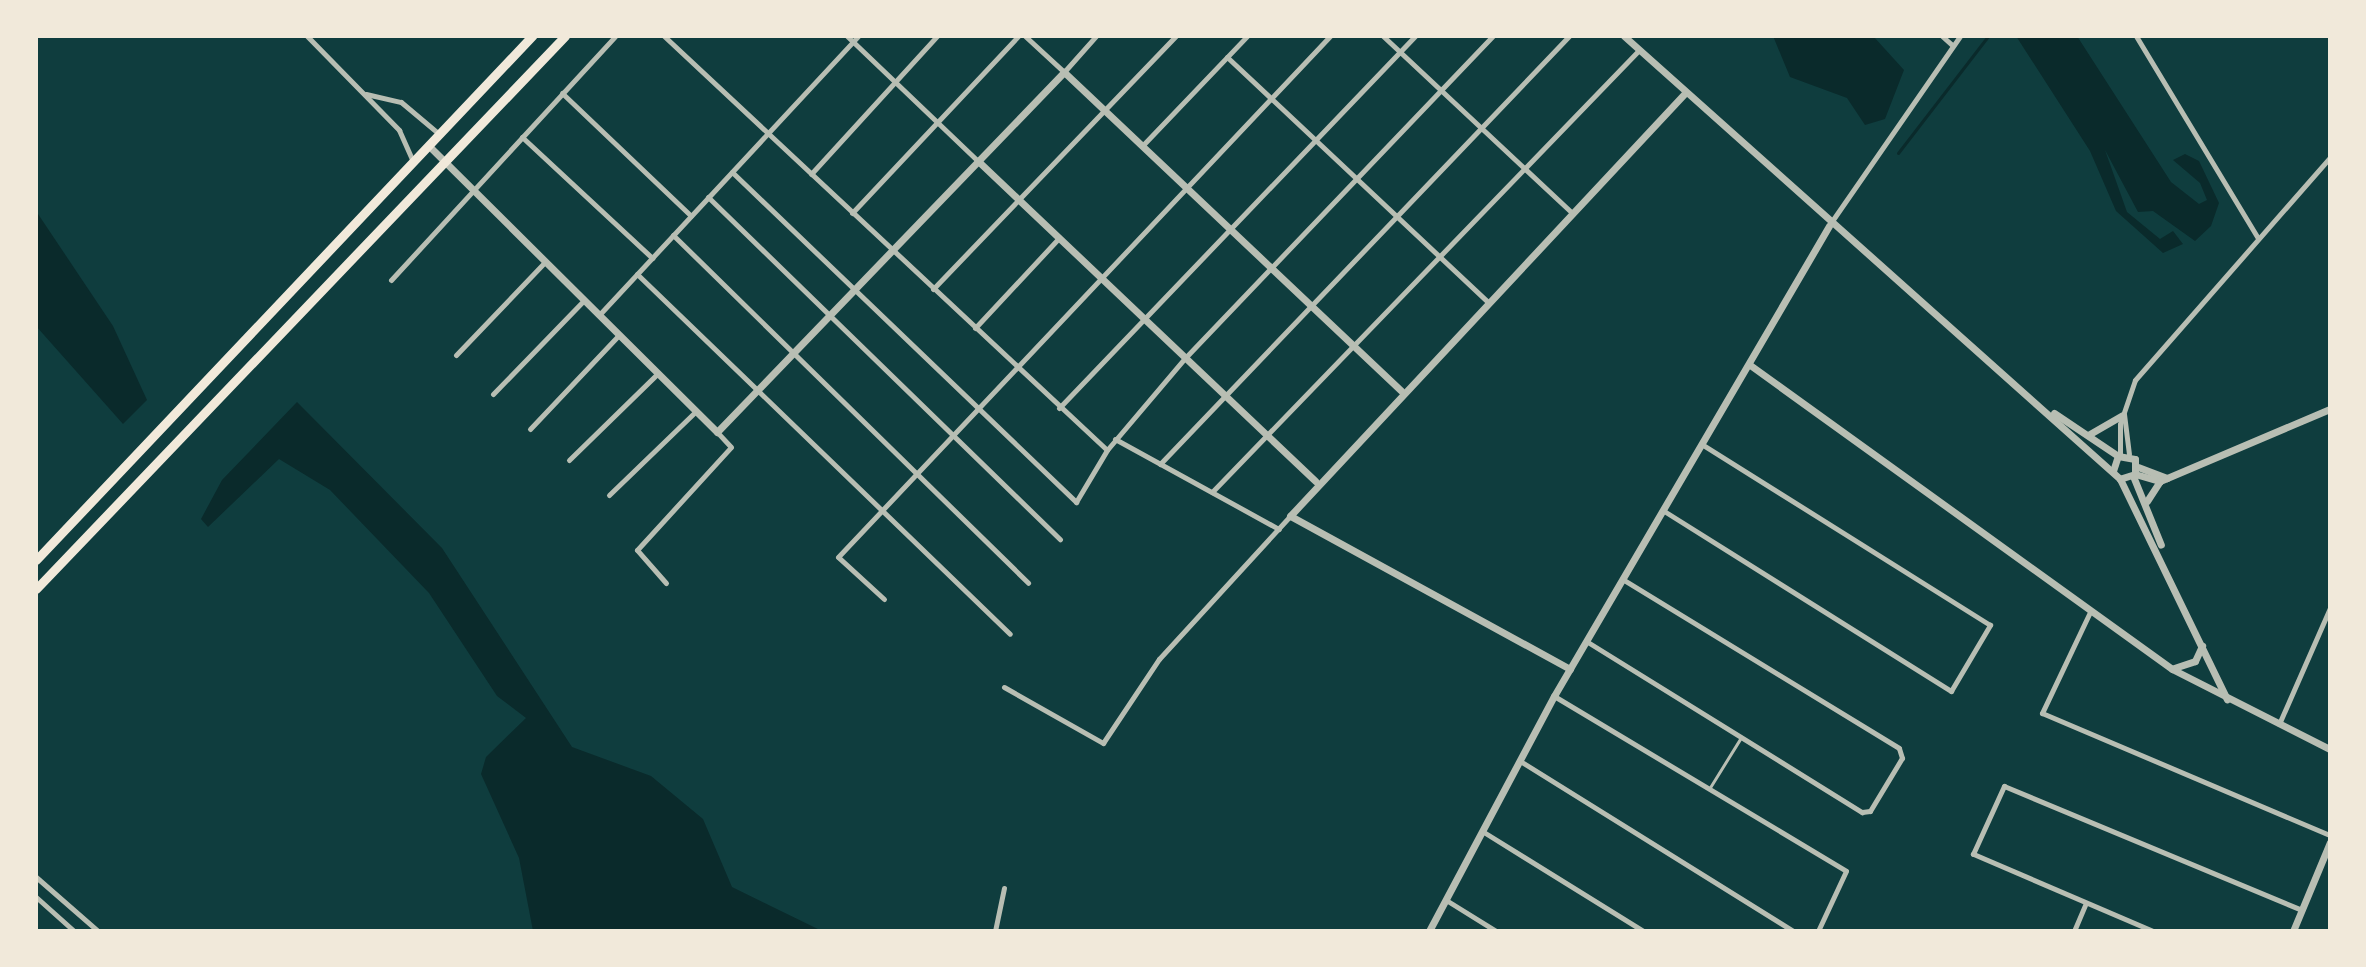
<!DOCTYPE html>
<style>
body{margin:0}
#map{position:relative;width:2366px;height:967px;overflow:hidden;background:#0f3d3e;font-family:"IBM Plex Serif",serif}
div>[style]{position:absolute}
.water>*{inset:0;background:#0a2a2b}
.stream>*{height:3px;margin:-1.5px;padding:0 1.5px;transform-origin:1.5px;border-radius:1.5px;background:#0a2a2b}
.service>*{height:3px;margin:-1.5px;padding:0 1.5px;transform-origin:1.5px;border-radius:1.5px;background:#b8beb3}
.minor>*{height:5px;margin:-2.5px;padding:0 2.5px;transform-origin:2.5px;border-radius:2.5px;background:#b8beb3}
.tertiary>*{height:7px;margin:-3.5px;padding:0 3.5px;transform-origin:3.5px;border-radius:3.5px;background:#b8beb3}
.primary>*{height:9px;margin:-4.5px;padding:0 4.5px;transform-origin:4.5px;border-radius:4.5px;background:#f1e9da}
span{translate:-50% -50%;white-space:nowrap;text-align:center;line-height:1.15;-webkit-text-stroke:6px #f1e9da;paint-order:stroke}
.frame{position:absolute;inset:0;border:38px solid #f1e9da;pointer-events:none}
</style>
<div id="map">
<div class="water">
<div style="clip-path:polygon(1773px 36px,1874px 37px,1904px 70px,1885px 119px,1865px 125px,1847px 98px,1790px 77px)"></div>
<div style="clip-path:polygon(2016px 36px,2077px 36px,2171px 182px,2199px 204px,2207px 200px,2200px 183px,2173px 160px,2185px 154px,2199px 161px,2219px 203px,2211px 226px,2195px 241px,2153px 211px,2138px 212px,2105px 150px,2127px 212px,2160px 239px,2173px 231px,2183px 244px,2163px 253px,2116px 211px,2090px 151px)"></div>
<div style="clip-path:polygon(36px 211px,113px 326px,147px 400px,123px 424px,36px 326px)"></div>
<div style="clip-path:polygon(297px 402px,442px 548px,572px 747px,651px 776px,703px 819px,732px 887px,822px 931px,533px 931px,519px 858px,481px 774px,486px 757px,526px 718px,497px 696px,429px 593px,330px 490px,279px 459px,208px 527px,201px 519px,222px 480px)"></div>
</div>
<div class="stream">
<div style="left:1898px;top:153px;width:148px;rotate:-52.4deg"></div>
</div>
<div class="service">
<div style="left:1709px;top:789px;width:59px;rotate:-58.2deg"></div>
</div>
<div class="minor">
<div style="left:307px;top:36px;width:132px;rotate:45.6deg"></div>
<div style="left:399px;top:130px;width:35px;rotate:66deg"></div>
<div style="left:664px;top:36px;width:606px;rotate:43.06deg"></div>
<div style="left:847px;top:36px;width:181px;rotate:43.7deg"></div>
<div style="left:1025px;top:36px;width:53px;rotate:42.7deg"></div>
<div style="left:1064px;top:72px;width:48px;rotate:-48.4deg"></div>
<div style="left:1383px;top:36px;width:258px;rotate:43.1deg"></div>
<div style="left:1942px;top:36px;width:13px;rotate:42deg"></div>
<div style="left:2136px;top:36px;width:236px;rotate:58.9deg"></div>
<div style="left:1227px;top:57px;width:357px;rotate:43.2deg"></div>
<div style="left:562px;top:93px;width:178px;rotate:43.6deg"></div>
<div style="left:366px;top:94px;width:36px;rotate:13deg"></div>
<div style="left:401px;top:102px;width:50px;rotate:40.1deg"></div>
<div style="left:522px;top:137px;width:178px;rotate:42.9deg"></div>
<div style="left:1142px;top:146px;width:152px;rotate:-46.3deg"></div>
<div style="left:732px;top:172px;width:477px;rotate:43.8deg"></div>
<div style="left:1076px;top:502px;width:61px;rotate:-59.2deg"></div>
<div style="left:1107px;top:450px;width:121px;rotate:-49.7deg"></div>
<div style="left:1185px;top:358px;width:446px;rotate:-46.3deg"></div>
<div style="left:811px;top:174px;width:187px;rotate:-47.6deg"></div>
<div style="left:708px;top:197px;width:491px;rotate:44.2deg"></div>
<div style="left:852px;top:213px;width:243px;rotate:-46.8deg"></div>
<div style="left:1832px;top:221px;width:225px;rotate:-55.3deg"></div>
<div style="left:673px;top:235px;width:497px;rotate:44.4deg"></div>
<div style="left:637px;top:274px;width:518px;rotate:43.98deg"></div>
<div style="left:391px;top:280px;width:331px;rotate:-47.4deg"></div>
<div style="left:933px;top:289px;width:351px;rotate:-46.2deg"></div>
<div style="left:599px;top:315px;width:381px;rotate:-47.1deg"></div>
<div style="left:975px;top:328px;width:123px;rotate:-47deg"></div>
<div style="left:456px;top:355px;width:129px;rotate:-46.3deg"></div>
<div style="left:493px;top:394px;width:131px;rotate:-45.9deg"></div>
<div style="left:1059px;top:408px;width:515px;rotate:-46.26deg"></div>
<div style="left:2124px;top:414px;width:40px;rotate:82.9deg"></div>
<div style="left:530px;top:429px;width:129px;rotate:-46.6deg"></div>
<div style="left:1115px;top:439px;width:187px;rotate:28.8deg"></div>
<div style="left:2120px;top:455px;width:31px;rotate:-90deg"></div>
<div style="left:2120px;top:424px;width:46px;rotate:-71.2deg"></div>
<div style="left:2135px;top:380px;width:296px;rotate:-48.8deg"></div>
<div style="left:569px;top:460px;width:124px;rotate:-44.3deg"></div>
<div style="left:1160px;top:464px;width:592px;rotate:-46.3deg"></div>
<div style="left:1212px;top:492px;width:615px;rotate:-45.99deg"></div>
<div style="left:609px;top:495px;width:121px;rotate:-44deg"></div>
<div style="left:1664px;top:511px;width:339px;rotate:32.1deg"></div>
<div style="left:1951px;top:691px;width:77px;rotate:-59.4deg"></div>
<div style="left:1990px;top:625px;width:339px;rotate:-147.9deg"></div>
<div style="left:666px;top:583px;width:44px;rotate:-131.3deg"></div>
<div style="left:637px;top:550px;width:139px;rotate:-47.6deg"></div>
<div style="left:731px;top:447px;width:21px;rotate:-133deg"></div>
<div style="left:884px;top:599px;width:62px;rotate:-137.6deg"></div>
<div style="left:838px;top:557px;width:717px;rotate:-46.64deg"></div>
<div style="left:2090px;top:612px;width:112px;rotate:115.4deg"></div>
<div style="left:2042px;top:713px;width:313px;rotate:23deg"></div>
<div style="left:1586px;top:641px;width:325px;rotate:31.8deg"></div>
<div style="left:1862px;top:812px;width:8px;rotate:-7deg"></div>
<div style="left:1870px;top:811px;width:62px;rotate:-58.9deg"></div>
<div style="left:1902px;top:758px;width:10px;rotate:-107deg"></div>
<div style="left:1899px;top:748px;width:324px;rotate:-148.6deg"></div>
<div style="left:1004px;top:687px;width:114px;rotate:29.5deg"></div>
<div style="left:1103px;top:743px;width:101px;rotate:-56.3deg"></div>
<div style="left:1159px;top:659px;width:194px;rotate:-47.5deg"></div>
<div style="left:1554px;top:696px;width:340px;rotate:30.9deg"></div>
<div style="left:1846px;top:871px;width:66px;rotate:115deg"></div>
<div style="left:2279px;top:724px;width:127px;rotate:-66.3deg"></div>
<div style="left:1520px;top:761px;width:322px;rotate:31.9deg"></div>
<div style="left:1482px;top:831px;width:190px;rotate:31.8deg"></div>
<div style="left:36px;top:877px;width:82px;rotate:41.1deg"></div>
<div style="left:36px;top:897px;width:51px;rotate:41.8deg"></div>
<div style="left:1446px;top:900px;width:59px;rotate:31.8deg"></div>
<div style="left:995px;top:931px;width:44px;rotate:-78.2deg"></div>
<div style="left:2074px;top:931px;width:30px;rotate:-67deg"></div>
<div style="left:2153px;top:931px;width:196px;rotate:-156.8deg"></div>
<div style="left:1973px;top:854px;width:75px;rotate:-65.5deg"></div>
<div style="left:2004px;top:786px;width:323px;rotate:22.6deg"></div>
</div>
<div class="tertiary">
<div style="left:1624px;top:36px;width:665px;rotate:41.77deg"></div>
<div style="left:2120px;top:479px;width:245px;rotate:64.1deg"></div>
<div style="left:429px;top:146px;width:406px;rotate:44.8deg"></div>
<div style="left:717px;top:432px;width:500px;rotate:-46.05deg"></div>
<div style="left:1064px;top:72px;width:464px;rotate:43.4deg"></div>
<div style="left:978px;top:161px;width:465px;rotate:43.5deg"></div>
<div style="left:1750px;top:365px;width:520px;rotate:35.77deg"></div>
<div style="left:2172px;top:669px;width:177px;rotate:26.9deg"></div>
<div style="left:2054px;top:413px;width:77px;rotate:33.9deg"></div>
<div style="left:2088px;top:435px;width:39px;rotate:-30deg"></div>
<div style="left:2138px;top:467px;width:31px;rotate:21deg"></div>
<div style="left:2113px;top:471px;width:16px;rotate:-72deg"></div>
<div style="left:2118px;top:456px;width:17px;rotate:10deg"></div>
<div style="left:2135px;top:459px;width:15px;rotate:90deg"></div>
<div style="left:2135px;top:474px;width:16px;rotate:162deg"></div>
<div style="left:2135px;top:474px;width:26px;rotate:16deg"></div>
<div style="left:2160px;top:481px;width:185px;rotate:-23deg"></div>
<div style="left:2133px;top:476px;width:74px;rotate:67.9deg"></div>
<div style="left:2147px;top:501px;width:24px;rotate:-57deg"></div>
<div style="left:2174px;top:668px;width:22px;rotate:-18deg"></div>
<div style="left:2195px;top:661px;width:17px;rotate:-65deg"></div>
<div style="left:1570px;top:669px;width:319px;rotate:-151.3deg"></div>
<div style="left:1290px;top:516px;width:579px;rotate:-46.96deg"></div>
<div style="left:1429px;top:931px;width:266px;rotate:-62deg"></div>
<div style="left:1554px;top:696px;width:545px;rotate:-59.67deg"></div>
<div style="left:2293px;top:931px;width:96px;rotate:-67.4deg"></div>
</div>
<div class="primary">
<div style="left:36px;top:560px;width:722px;rotate:-46.57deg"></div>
<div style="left:36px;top:589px;width:765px;rotate:-46.27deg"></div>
</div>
<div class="frame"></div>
</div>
